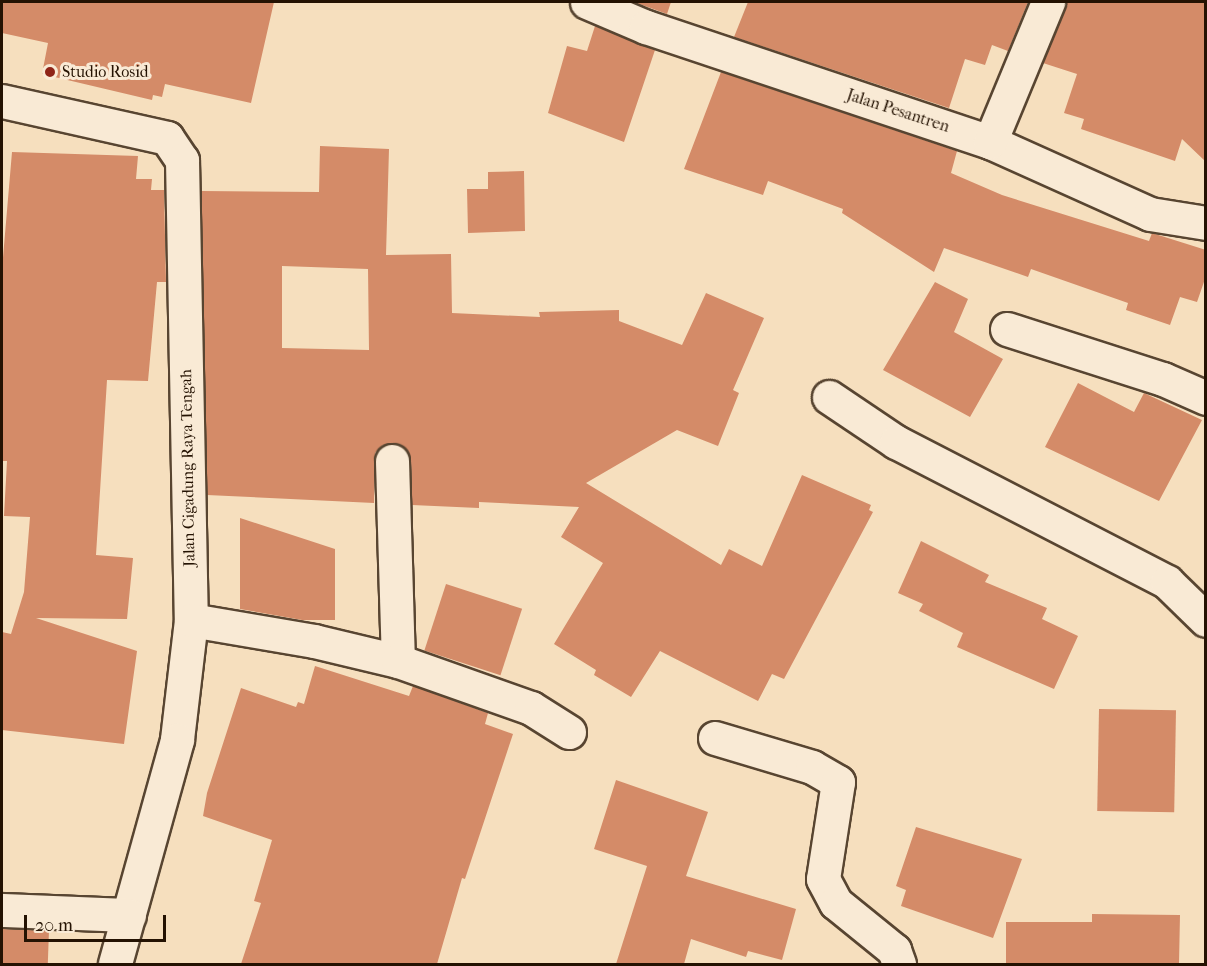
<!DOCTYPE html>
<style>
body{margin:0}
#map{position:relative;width:1207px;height:966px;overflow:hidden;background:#f6dfbe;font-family:"IM FELL French Canon",serif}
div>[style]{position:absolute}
.building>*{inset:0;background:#d48b68;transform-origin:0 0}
.roads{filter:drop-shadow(2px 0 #584531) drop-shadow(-2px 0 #584531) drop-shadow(0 2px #584531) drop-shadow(0 -2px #584531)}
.street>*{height:33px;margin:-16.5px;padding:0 16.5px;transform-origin:16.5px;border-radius:16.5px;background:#f9ead5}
.dots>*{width:16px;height:16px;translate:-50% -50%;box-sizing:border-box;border:3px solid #f9ead5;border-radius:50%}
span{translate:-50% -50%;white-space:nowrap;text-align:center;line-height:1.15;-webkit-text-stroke:6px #f9ead5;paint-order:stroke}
.poi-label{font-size:16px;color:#241202}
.left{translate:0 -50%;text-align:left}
.street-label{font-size:16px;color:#241202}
.frame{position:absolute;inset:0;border:3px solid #241202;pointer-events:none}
.scale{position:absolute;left:24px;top:915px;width:142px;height:27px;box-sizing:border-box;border:3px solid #241202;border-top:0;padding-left:8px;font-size:18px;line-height:21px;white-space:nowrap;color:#241202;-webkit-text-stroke:4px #f9ead5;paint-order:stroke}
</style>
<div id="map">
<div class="building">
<div style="clip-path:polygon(2px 2px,274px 2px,251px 103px,165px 84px,162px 97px,153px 95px,152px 100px,42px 74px,48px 43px,2px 33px)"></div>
<div style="clip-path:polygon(634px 2px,671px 2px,667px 14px)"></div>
<div style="clip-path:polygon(748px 2px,1028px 2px,1008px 51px,992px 45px,985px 65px,965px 59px,949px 108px,734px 37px)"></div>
<div style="clip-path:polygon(1066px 2px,1206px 2px,1206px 162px,1182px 139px,1175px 161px,1081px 129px,1084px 119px,1064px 113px,1077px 74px,1043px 63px)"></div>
<div style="clip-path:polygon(595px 26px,655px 50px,624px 142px,548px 113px,567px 46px,587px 51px)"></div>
<div style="clip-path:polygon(721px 72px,957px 151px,951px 173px,1002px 195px,1149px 241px,1152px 233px,1206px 250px,1206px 276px,1197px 302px,1180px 297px,1170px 325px,1126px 310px,1128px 303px,1031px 269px,1028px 277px,944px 248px,934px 272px,842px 213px,843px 209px,768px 181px,763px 195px,684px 169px)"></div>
<div style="clip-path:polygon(evenodd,320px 146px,389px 149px,386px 255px,451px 254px,452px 313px,540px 317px,539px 312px,619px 310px,619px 321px,682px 345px,706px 293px,764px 318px,733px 390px,739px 393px,718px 446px,677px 430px,586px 483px,721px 565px,729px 549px,762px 566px,802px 475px,871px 505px,869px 510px,873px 512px,784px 679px,772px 674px,758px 701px,660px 651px,631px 697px,594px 675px,596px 670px,554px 644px,603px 563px,561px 537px,579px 507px,479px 502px,479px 508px,412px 505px,411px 460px,400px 444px,383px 445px,375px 453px,374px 503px,207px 495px,201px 191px,319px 192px,320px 146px,282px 266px,368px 269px,369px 350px,282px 348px,282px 266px)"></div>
<div style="clip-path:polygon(12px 152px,138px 156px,136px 179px,152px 179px,151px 190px,164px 190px,166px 282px,157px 282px,148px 381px,107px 380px,96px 555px,133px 558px,127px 619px,36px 618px,137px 651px,124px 744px,2px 730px,2px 632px,11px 634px,24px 592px,30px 517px,4px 516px,7px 461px,2px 461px,2px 269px)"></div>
<div style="clip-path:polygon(524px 171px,525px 231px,468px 233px,467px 189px,488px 189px,488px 172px)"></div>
<div style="clip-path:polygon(935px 282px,968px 299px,954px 332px,1003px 359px,970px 417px,883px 370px)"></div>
<div style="clip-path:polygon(1078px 383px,1134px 412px,1144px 393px,1202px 420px,1159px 501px,1045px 447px)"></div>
<div style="clip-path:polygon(240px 518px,335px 549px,335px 620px,302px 620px,240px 609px)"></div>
<div style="clip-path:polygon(921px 541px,989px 575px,985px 582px,1047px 608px,1042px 619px,1078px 636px,1054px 689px,957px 647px,963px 633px,919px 611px,923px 604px,898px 593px)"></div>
<div style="left:446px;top:584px;width:80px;height:70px;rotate:18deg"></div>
<div style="clip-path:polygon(315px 666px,409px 696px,413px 686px,488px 713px,485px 724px,513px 734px,465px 879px,462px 878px,437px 964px,241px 964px,261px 903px,254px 901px,272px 840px,203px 816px,207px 793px,241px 688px,296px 707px,298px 702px,304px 704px)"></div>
<div style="left:1099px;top:709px;width:77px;height:102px;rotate:1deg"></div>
<div style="clip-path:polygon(616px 780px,708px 812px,686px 876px,796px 909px,782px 960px,748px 951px,746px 957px,691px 939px,684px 964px,616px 964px,647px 866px,594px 849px)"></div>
<div style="clip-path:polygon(916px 827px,1022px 859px,993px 938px,901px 906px,906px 890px,896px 886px)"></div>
<div style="clip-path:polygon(1092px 914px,1180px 915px,1179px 964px,1006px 964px,1006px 922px,1092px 922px)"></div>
<div style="left:2px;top:929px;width:47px;height:35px;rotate:2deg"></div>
</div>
<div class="roads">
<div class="street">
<div style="left:587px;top:2px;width:64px;rotate:23deg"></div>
<div style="left:646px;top:27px;width:363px;rotate:18.5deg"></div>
<div style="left:990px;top:142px;width:175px;rotate:24.2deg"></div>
<div style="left:1150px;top:214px;width:57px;rotate:9.1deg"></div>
<div style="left:2px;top:101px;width:169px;rotate:12.6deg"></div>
<div style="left:167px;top:138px;width:27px;rotate:56deg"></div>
<div style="left:182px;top:160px;width:460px;rotate:88.9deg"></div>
<div style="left:191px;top:620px;width:121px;rotate:96.7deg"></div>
<div style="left:177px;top:740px;width:232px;rotate:105.5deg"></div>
<div style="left:990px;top:142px;width:152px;rotate:-67.5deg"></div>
<div style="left:1007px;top:329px;width:164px;rotate:17.8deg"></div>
<div style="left:1163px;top:379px;width:47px;rotate:23.8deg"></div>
<div style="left:829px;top:397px;width:81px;rotate:33.9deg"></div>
<div style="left:896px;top:442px;width:305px;rotate:27.3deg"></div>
<div style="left:1167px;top:582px;width:54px;rotate:44.3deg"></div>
<div style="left:392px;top:461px;width:200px;rotate:88.3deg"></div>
<div style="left:191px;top:620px;width:125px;rotate:9.7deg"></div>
<div style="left:314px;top:641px;width:86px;rotate:13.4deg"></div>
<div style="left:398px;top:661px;width:141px;rotate:19.5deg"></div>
<div style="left:531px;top:708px;width:45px;rotate:32.3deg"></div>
<div style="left:715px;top:738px;width:101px;rotate:16.6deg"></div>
<div style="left:812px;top:767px;width:30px;rotate:30deg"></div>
<div style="left:838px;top:782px;width:98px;rotate:98.8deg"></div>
<div style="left:823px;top:879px;width:27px;rotate:62deg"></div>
<div style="left:836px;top:903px;width:75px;rotate:39deg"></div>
<div style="left:894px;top:950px;width:15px;rotate:70deg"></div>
<div style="left:2px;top:910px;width:127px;rotate:2.3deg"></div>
</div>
</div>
<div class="dots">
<div style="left:50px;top:72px;background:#8f2418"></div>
</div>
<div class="poi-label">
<span class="left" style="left:62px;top:72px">Studio Rosid</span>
</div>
<div class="street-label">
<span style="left:898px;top:111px;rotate:18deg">Jalan Pesantren</span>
<span style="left:188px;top:468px;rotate:-91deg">Jalan Cigadung Raya Tengah</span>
</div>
<div class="frame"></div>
<div class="scale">20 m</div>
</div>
